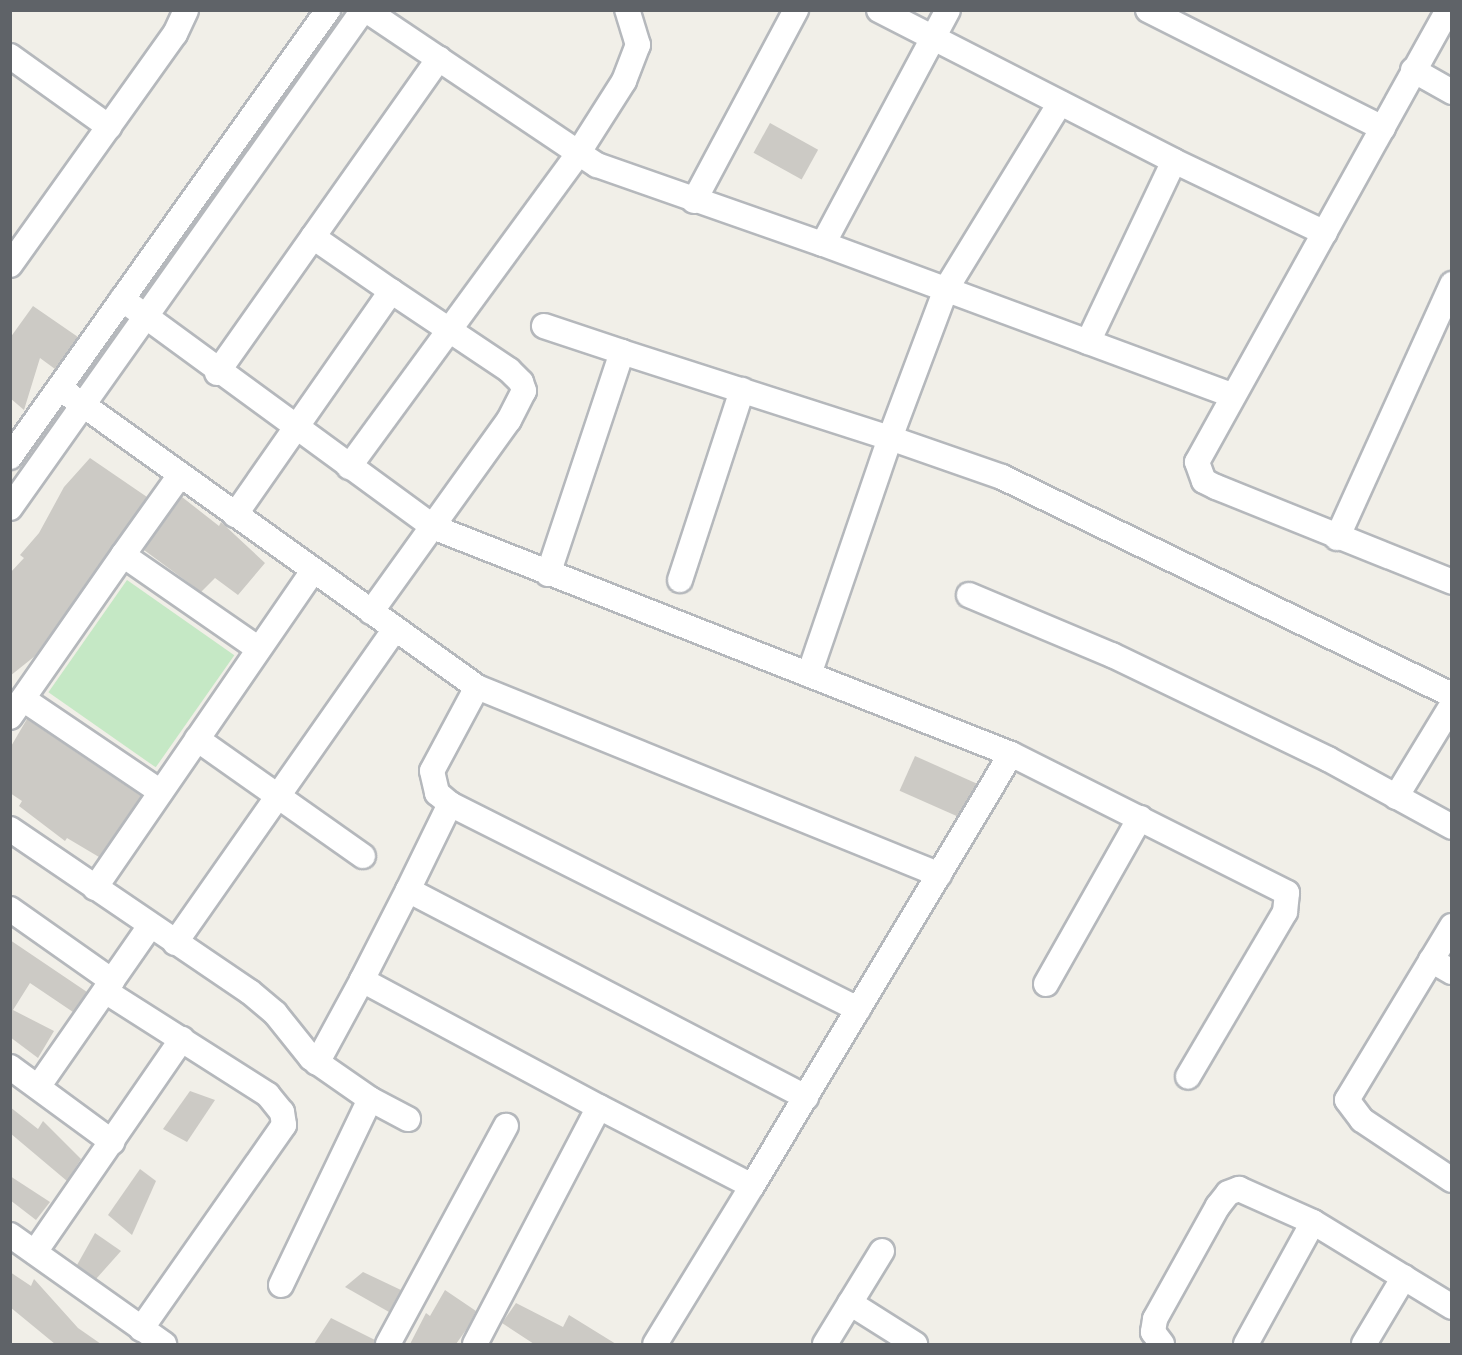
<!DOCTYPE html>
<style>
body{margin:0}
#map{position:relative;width:1462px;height:1355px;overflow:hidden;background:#f1efe8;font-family:"Golos Text",sans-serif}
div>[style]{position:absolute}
.green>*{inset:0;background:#c5e8c5;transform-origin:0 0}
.building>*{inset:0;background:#cccac5;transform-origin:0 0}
.roads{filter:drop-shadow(2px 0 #b5b8bc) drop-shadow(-2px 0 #b5b8bc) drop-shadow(0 2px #b5b8bc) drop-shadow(0 -2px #b5b8bc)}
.minor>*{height:24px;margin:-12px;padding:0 12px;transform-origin:12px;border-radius:12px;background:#fff}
span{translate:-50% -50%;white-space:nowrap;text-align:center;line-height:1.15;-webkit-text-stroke:5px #fff;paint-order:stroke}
.frame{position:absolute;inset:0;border:12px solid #5f6368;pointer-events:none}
</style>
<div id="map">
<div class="green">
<div style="left:127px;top:580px;width:131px;height:137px;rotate:35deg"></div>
</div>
<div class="building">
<div style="left:770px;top:123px;width:55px;height:34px;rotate:29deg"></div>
<div style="clip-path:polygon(33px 306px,78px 337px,55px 369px,40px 358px,24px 410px,10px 398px,10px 338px)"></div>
<div style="clip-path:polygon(90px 458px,147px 497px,35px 656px,10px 676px,10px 573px,24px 558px,20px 555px,39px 533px,64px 487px)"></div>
<div style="clip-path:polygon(182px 497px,219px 526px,221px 522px,265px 563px,238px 595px,215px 578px,201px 592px,144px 550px)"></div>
<div style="clip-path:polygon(27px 719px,141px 796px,99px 857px,67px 838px,65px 841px,19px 806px,22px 801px,10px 793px,10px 748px)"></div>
<div style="left:915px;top:756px;width:68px;height:38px;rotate:24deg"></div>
<div style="clip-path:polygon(10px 940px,87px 992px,73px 1012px,30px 983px,13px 1010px,54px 1031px,38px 1058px,10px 1037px)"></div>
<div style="clip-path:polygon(190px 1091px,215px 1100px,187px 1142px,163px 1129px)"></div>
<div style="clip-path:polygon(10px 1107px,38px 1129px,43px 1121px,81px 1159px,67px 1181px,10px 1133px)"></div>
<div style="clip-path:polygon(140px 1169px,156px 1181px,132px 1235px,108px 1215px)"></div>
<div style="clip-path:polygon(10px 1176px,50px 1202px,36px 1220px,10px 1200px)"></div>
<div style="clip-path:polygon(95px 1233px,121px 1251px,96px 1279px,77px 1265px)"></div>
<div style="clip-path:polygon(10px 1272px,31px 1286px,34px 1279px,78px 1328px,101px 1344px,55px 1344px,10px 1307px)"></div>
<div style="clip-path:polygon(363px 1272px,401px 1290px,389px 1312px,345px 1287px)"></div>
<div style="clip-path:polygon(445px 1290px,476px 1311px,466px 1330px,456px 1344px,410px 1344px,426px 1313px,430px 1316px)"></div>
<div style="clip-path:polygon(516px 1303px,563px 1327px,569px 1315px,616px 1344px,534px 1344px,502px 1323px)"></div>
<div style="clip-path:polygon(331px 1318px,375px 1340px,374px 1344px,314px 1344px)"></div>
</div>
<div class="roads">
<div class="minor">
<div style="left:366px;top:10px;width:278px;rotate:33.9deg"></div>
<div style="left:597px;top:165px;width:239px;rotate:19.3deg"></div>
<div style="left:823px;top:244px;width:435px;rotate:20.3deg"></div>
<div style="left:879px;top:10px;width:331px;rotate:27.1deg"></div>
<div style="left:1174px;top:161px;width:167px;rotate:25.5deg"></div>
<div style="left:1148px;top:10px;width:263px;rotate:26.7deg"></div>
<div style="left:1448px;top:10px;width:517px;rotate:119.04deg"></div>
<div style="left:1197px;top:462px;width:20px;rotate:70deg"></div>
<div style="left:1204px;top:481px;width:13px;rotate:27deg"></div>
<div style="left:1216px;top:487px;width:254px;rotate:21.9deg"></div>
<div style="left:10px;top:56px;width:122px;rotate:35.6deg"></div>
<div style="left:1413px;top:70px;width:45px;rotate:29.4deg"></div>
<div style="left:1060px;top:103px;width:218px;rotate:121.5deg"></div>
<div style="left:946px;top:289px;width:159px;rotate:110.6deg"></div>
<div style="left:890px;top:438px;width:119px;rotate:19.2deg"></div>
<div style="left:1002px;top:477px;width:500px;rotate:25.85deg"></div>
<div style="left:694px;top:201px;width:217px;rotate:-61.9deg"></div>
<div style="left:823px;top:244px;width:265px;rotate:-61.9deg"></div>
<div style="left:10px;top:265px;width:284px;rotate:-54.5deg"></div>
<div style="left:175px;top:34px;width:26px;rotate:-65deg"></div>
<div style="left:122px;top:299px;width:386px;rotate:36.2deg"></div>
<div style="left:433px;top:527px;width:621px;rotate:21.44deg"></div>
<div style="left:1011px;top:754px;width:504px;rotate:120.94deg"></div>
<div style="left:544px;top:326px;width:82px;rotate:18.4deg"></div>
<div style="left:622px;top:352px;width:234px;rotate:108.4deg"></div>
<div style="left:1088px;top:342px;width:200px;rotate:-64.6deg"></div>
<div style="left:622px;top:352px;width:281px;rotate:17.8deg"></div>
<div style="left:890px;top:438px;width:250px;rotate:108.9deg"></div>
<div style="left:217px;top:373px;width:385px;rotate:-54.8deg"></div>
<div style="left:61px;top:389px;width:512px;rotate:35.62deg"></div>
<div style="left:477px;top:687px;width:499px;rotate:22.1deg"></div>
<div style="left:10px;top:457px;width:549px;rotate:-54.57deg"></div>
<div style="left:349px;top:467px;width:386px;rotate:-53.8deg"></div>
<div style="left:577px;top:155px;width:88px;rotate:-57.6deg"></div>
<div style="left:624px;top:81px;width:39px;rotate:-69deg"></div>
<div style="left:638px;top:45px;width:37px;rotate:-107deg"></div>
<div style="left:10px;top:508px;width:610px;rotate:-54.67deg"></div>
<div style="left:235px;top:515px;width:273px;rotate:-55.1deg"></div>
<div style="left:391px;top:291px;width:95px;rotate:-145.3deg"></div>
<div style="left:1337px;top:538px;width:279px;rotate:-65.6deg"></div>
<div style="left:123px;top:555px;width:98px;rotate:-54.5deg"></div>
<div style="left:680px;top:580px;width:200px;rotate:-71.9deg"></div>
<div style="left:969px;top:595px;width:155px;rotate:22.8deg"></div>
<div style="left:1112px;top:655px;width:240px;rotate:25.7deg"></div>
<div style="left:1328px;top:759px;width:141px;rotate:28.7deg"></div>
<div style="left:371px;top:612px;width:236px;rotate:-54.3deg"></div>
<div style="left:509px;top:420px;width:33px;rotate:-63deg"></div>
<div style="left:524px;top:391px;width:9px;rotate:-108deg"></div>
<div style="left:521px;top:382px;width:17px;rotate:-135deg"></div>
<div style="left:509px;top:370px;width:142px;rotate:-146.2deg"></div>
<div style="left:477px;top:687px;width:95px;rotate:118.2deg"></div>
<div style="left:432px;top:771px;width:23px;rotate:77deg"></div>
<div style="left:437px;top:793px;width:17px;rotate:40deg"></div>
<div style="left:450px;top:804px;width:457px;rotate:26.7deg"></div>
<div style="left:23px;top:699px;width:166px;rotate:34deg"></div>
<div style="left:10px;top:717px;width:198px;rotate:-55.1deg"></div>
<div style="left:123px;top:555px;width:165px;rotate:34.7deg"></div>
<div style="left:197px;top:739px;width:203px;rotate:35.2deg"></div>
<div style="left:1011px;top:754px;width:309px;rotate:26.7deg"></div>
<div style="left:1287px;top:893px;width:19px;rotate:96deg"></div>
<div style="left:1285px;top:912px;width:191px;rotate:120.5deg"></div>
<div style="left:1396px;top:797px;width:108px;rotate:-58.7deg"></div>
<div style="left:10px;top:829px;width:290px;rotate:34.2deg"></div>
<div style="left:250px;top:992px;width:33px;rotate:40deg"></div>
<div style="left:275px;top:1013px;width:58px;rotate:51.3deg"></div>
<div style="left:311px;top:1058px;width:72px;rotate:34.8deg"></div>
<div style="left:370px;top:1099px;width:43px;rotate:27.8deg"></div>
<div style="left:95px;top:888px;width:385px;rotate:-55.5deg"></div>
<div style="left:408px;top:890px;width:96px;rotate:-64deg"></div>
<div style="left:10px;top:909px;width:125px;rotate:35.2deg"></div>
<div style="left:1452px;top:926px;width:203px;rotate:121.1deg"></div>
<div style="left:1347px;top:1100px;width:25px;rotate:53deg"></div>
<div style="left:1362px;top:1120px;width:108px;rotate:33.7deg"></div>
<div style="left:175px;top:943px;width:383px;rotate:-55deg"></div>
<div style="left:1431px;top:960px;width:24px;rotate:30deg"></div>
<div style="left:362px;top:980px;width:101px;rotate:-62.9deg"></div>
<div style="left:408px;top:890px;width:449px;rotate:27.5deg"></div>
<div style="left:1046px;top:984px;width:191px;rotate:-60.5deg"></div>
<div style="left:105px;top:991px;width:193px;rotate:32.5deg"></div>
<div style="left:268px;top:1095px;width:22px;rotate:51deg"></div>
<div style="left:282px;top:1112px;width:13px;rotate:81deg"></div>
<div style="left:284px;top:1125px;width:249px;rotate:125deg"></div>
<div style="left:317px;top:1063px;width:94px;rotate:-61.5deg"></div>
<div style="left:362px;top:980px;width:269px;rotate:28.2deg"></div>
<div style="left:10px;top:1067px;width:127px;rotate:36.3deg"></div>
<div style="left:38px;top:1087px;width:196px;rotate:-55.2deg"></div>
<div style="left:10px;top:1235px;width:189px;rotate:35.3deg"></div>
<div style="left:35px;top:1252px;width:259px;rotate:-55.4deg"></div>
<div style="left:281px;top:1285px;width:206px;rotate:-64.4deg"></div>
<div style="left:850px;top:1303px;width:77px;rotate:32.2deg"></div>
<div style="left:388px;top:1344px;width:248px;rotate:-61.6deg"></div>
<div style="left:475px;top:1344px;width:267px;rotate:-62.4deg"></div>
<div style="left:599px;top:1107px;width:172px;rotate:27.3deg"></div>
<div style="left:752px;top:1186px;width:185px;rotate:121.5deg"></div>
<div style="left:825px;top:1344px;width:109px;rotate:-58.5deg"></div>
<div style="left:1162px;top:1344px;width:15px;rotate:-127deg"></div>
<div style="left:1153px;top:1332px;width:13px;rotate:-81deg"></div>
<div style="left:1155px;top:1319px;width:129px;rotate:-60.9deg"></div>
<div style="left:1218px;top:1206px;width:16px;rotate:-52deg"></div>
<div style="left:1228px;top:1193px;width:12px;rotate:-20deg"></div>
<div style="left:1239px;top:1189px;width:81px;rotate:24deg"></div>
<div style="left:1313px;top:1222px;width:163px;rotate:31.4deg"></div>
<div style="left:1246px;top:1344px;width:139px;rotate:-61.2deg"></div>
<div style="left:1364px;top:1344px;width:78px;rotate:-59.2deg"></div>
</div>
</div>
<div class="frame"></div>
</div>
